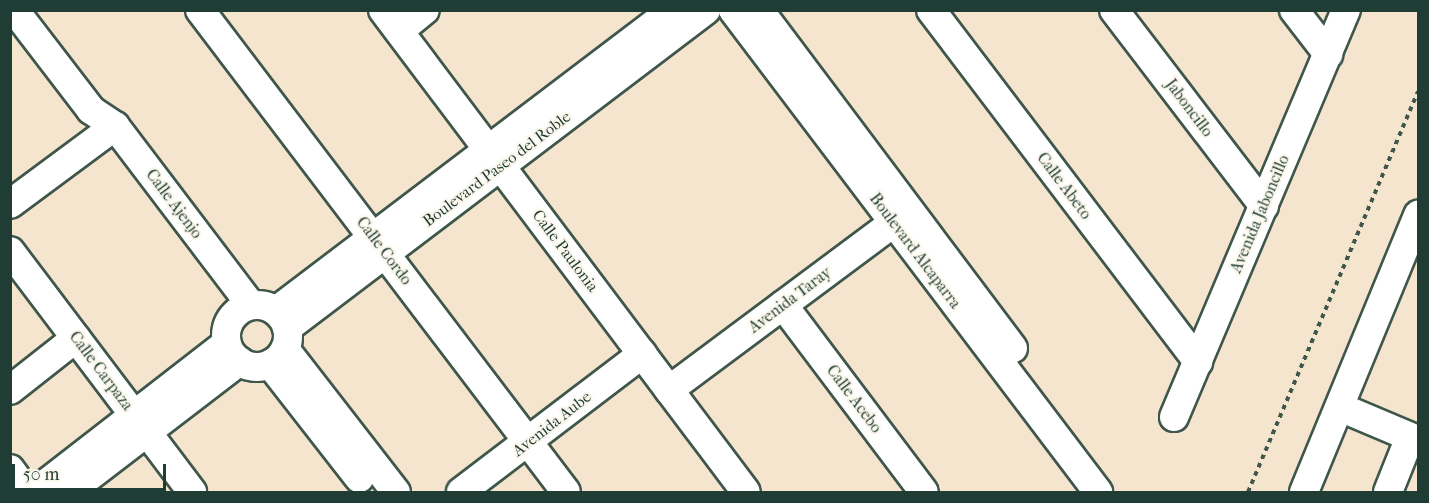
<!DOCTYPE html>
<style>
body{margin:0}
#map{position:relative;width:1429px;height:503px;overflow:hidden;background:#f6e5ce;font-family:"IM FELL French Canon",serif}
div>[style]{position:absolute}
.path>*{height:4px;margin-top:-2px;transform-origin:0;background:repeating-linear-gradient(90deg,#3f564b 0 4.5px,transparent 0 9px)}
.roads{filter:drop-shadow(2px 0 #3f564b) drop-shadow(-2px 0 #3f564b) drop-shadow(0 2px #3f564b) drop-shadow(0 -2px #3f564b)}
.minor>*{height:28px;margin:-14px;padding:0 14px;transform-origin:14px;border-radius:14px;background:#fff}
.minor>.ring{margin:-14px;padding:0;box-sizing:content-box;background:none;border:28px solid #fff;border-radius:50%}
span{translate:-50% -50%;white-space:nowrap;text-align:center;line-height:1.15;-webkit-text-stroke:4.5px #fbf7ec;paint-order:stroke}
.street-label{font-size:16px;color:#1f3d34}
.frame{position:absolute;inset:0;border:12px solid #1f3d34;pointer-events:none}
.scale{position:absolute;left:12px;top:464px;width:154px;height:27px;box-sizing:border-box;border:3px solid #1f3d34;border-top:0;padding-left:8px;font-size:18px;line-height:21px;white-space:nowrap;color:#1f3d34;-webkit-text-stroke:4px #fbf7ec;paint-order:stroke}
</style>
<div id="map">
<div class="path">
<div style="left:1248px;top:492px;width:435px;rotate:-67deg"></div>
</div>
<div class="roads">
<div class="minor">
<div style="left:200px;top:10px;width:605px;rotate:52.79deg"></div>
<div style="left:383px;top:10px;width:603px;rotate:53.02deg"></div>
<div style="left:733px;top:10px;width:605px;rotate:52.86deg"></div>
<div style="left:759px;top:10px;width:423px;rotate:53.1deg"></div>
<div style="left:931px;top:10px;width:442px;rotate:52.8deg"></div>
<div style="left:1114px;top:10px;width:247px;rotate:52.6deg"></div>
<div style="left:1294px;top:10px;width:56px;rotate:52.3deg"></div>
<div style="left:19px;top:16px;width:118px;rotate:52.5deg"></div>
<div style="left:91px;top:110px;width:29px;rotate:34deg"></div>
<div style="left:115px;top:126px;width:223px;rotate:52.8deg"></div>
<div style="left:399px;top:31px;width:33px;rotate:-39deg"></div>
<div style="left:10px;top:204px;width:131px;rotate:-36.6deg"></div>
<div style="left:10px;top:251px;width:302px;rotate:52.9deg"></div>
<div style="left:783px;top:305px;width:234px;rotate:53deg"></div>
<div class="ring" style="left:226px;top:305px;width:34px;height:34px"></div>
<div style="left:276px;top:311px;width:497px;rotate:-37.2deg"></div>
<div style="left:287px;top:328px;width:526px;rotate:-37.2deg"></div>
<div style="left:285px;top:349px;width:181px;rotate:52.2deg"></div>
<div style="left:270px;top:364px;width:145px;rotate:52deg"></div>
<div style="left:10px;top:390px;width:84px;rotate:-38.2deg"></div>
<div style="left:669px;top:390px;width:299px;rotate:-36.7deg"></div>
<div style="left:1354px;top:413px;width:69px;rotate:22.9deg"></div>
<div style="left:1174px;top:417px;width:442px;rotate:-67.1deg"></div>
<div style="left:10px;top:469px;width:29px;rotate:54deg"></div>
<div style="left:35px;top:492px;width:242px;rotate:-37.8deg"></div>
<div style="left:69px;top:492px;width:215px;rotate:-37.5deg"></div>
<div style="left:461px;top:492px;width:228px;rotate:-37.3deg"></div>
<div style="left:1304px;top:492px;width:300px;rotate:-67.6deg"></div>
<div style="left:1388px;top:492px;width:59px;rotate:-68.2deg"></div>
</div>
</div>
<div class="street-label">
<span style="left:1189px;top:108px;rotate:53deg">Jaboncillo</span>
<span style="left:497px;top:169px;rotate:-37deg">Boulevard Paseo del Roble</span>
<span style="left:1064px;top:186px;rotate:53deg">Calle Abeto</span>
<span style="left:174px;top:204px;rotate:53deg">Calle Ajenjo</span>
<span style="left:1260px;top:214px;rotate:-67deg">Avenida Jaboncillo</span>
<span style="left:384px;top:251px;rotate:53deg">Calle Cordo</span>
<span style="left:565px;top:251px;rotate:53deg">Calle Paulonia</span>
<span style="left:915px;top:251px;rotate:53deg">Boulevard Alcaparra</span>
<span style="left:790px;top:300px;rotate:-37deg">Avenida Taray</span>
<span style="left:101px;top:371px;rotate:53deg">Calle Carpaza</span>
<span style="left:854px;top:399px;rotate:53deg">Calle Acebo</span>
<span style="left:552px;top:424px;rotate:-38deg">Avenida Aube</span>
</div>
<div class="frame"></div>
<div class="scale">50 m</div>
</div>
